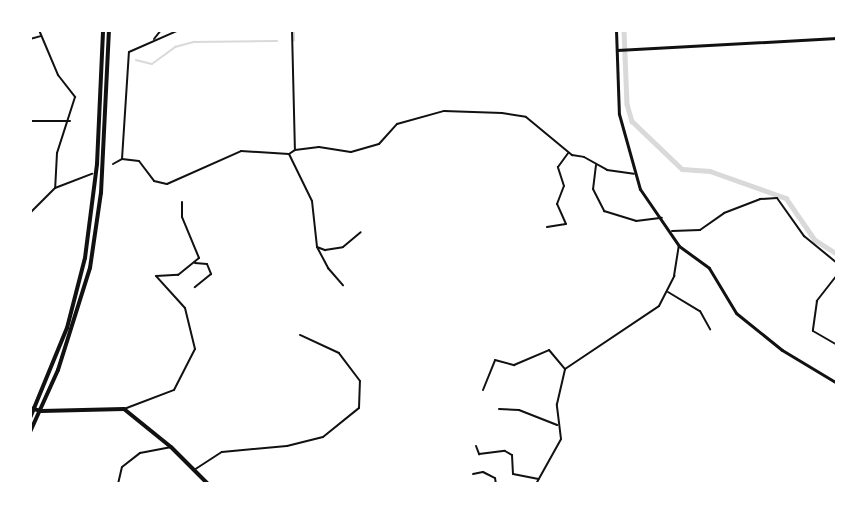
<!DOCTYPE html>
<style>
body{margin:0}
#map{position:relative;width:867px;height:514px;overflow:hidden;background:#fff;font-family:Barlow,sans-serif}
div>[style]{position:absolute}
.stream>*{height:1.5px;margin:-0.75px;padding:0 0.75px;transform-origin:0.75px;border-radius:0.75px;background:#d9d9d9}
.canal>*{height:4.5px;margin:-2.25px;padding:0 2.25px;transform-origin:2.25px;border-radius:2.25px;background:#d9d9d9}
.minor>*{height:2px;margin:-1px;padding:0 1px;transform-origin:1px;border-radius:1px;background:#111}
.tertiary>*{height:3px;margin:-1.5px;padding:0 1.5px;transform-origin:1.5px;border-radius:1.5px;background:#111}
.secondary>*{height:4px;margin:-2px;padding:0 2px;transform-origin:2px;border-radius:2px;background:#111}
.trunk>*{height:4px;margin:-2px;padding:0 2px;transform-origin:2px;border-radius:2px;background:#111}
span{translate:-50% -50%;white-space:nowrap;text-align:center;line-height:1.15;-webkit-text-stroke:4.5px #fff;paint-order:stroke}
.frame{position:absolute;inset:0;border:32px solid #fff;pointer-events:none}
</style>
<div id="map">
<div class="stream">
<div style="left:294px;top:41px;width:11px;rotate:-90deg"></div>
<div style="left:136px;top:60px;width:16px;rotate:14deg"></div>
<div style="left:152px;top:64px;width:29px;rotate:-36deg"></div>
<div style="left:175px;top:47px;width:20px;rotate:-15deg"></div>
<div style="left:194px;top:42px;width:83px;rotate:-0.7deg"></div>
</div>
<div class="canal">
<div style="left:624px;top:30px;width:74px;rotate:87.7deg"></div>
<div style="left:627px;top:104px;width:18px;rotate:74deg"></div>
<div style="left:632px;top:121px;width:69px;rotate:43.8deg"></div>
<div style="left:682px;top:169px;width:28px;rotate:4deg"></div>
<div style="left:710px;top:171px;width:81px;rotate:19.6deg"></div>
<div style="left:786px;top:198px;width:51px;rotate:55.4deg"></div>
<div style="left:815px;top:240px;width:26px;rotate:32deg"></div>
</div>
<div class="minor">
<div style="left:39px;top:30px;width:49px;rotate:67.1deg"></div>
<div style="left:58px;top:75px;width:28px;rotate:52deg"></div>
<div style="left:75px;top:97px;width:59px;rotate:107.8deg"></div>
<div style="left:57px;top:153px;width:35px;rotate:93deg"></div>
<div style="left:292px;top:30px;width:120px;rotate:88.6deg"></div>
<div style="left:30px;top:39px;width:11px;rotate:-15deg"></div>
<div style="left:154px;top:39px;width:11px;rotate:-52deg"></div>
<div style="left:30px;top:121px;width:40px"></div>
<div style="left:289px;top:154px;width:7px;rotate:-34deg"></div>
<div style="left:295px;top:150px;width:24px;rotate:-7deg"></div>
<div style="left:319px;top:147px;width:32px;rotate:9deg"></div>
<div style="left:351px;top:152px;width:29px;rotate:-16deg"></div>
<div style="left:379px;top:144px;width:27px;rotate:-48deg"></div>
<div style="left:397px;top:124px;width:49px;rotate:-15.5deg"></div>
<div style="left:444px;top:111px;width:58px;rotate:2deg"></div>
<div style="left:502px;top:113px;width:24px;rotate:9deg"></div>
<div style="left:526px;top:117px;width:60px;rotate:39.6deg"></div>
<div style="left:572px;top:155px;width:12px;rotate:9deg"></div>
<div style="left:584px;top:157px;width:26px;rotate:29deg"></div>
<div style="left:607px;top:170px;width:27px;rotate:8deg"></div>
<div style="left:289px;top:154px;width:52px;rotate:63.9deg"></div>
<div style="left:312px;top:201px;width:46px;rotate:83.8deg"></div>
<div style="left:317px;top:247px;width:9px;rotate:21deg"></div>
<div style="left:325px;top:250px;width:18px;rotate:-9deg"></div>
<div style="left:343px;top:247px;width:23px;rotate:-40deg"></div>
<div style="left:122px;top:159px;width:107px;rotate:-86.3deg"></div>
<div style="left:129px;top:52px;width:55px;rotate:-23.7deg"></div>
<div style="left:113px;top:164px;width:10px;rotate:-29deg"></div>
<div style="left:122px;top:159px;width:17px;rotate:7deg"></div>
<div style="left:139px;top:161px;width:25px;rotate:53deg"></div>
<div style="left:154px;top:181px;width:13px;rotate:13deg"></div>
<div style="left:167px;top:184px;width:81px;rotate:-24deg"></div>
<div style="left:241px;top:151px;width:48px;rotate:3.6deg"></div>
<div style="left:596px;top:165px;width:24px;rotate:97deg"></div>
<div style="left:593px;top:189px;width:25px;rotate:63deg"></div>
<div style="left:604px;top:211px;width:34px;rotate:17deg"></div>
<div style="left:636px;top:221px;width:26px;rotate:-7deg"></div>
<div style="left:30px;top:213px;width:35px;rotate:-45deg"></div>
<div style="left:55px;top:188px;width:40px;rotate:-21deg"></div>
<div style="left:547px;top:227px;width:19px;rotate:-9deg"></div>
<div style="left:566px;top:224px;width:22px;rotate:-114deg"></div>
<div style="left:557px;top:204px;width:19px;rotate:-69deg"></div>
<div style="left:564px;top:186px;width:20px;rotate:-108deg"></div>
<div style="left:558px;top:167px;width:17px;rotate:-54deg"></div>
<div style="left:672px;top:231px;width:28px;rotate:-2deg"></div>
<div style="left:700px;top:230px;width:29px;rotate:-35deg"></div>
<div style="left:724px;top:213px;width:39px;rotate:-21deg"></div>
<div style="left:760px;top:199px;width:17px;rotate:-3deg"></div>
<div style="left:777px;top:198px;width:47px;rotate:54.6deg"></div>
<div style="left:804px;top:236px;width:43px;rotate:39.3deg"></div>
<div style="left:317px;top:247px;width:24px;rotate:62deg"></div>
<div style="left:328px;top:268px;width:23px;rotate:49deg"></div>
<div style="left:195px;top:263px;width:12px;rotate:5deg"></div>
<div style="left:207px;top:264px;width:11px;rotate:68deg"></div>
<div style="left:211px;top:274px;width:21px;rotate:141deg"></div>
<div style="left:837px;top:275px;width:33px;rotate:128deg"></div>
<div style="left:817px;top:301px;width:30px;rotate:98deg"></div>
<div style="left:813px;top:331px;width:28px;rotate:30deg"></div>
<div style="left:668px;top:292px;width:37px;rotate:31deg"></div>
<div style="left:700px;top:311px;width:21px;rotate:61deg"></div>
<div style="left:483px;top:390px;width:32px;rotate:-68deg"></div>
<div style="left:495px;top:360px;width:20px;rotate:15deg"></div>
<div style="left:514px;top:365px;width:38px;rotate:-23deg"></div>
<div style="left:549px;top:350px;width:25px;rotate:50deg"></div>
<div style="left:124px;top:409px;width:53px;rotate:-20.8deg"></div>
<div style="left:174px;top:390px;width:46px;rotate:-62.9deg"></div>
<div style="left:195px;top:349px;width:42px;rotate:-103.7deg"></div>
<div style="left:185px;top:308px;width:43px;rotate:-132.2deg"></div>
<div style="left:156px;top:276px;width:22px;rotate:-3deg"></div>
<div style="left:178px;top:275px;width:27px;rotate:-39deg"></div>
<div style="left:199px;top:258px;width:44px;rotate:-112.5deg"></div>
<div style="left:182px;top:217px;width:15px;rotate:-90deg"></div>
<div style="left:499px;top:409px;width:20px;rotate:3deg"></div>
<div style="left:519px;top:410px;width:41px;rotate:21.5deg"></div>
<div style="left:476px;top:446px;width:9px;rotate:69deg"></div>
<div style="left:479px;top:454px;width:26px;rotate:-7deg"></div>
<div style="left:505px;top:451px;width:8px;rotate:30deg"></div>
<div style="left:512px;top:455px;width:19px;rotate:87deg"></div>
<div style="left:513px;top:474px;width:26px;rotate:11deg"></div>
<div style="left:194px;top:470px;width:33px;rotate:-33deg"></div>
<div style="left:222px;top:452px;width:65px;rotate:-5.3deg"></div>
<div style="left:287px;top:446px;width:37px;rotate:-14deg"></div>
<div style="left:323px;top:437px;width:46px;rotate:-38.9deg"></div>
<div style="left:359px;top:408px;width:27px;rotate:-88deg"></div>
<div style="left:360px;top:381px;width:35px;rotate:-127deg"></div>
<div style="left:339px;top:353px;width:43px;rotate:-155.2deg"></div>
<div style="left:473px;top:474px;width:10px;rotate:-11deg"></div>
<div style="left:483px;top:472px;width:13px;rotate:27deg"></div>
<div style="left:495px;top:478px;width:6px;rotate:81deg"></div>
<div style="left:118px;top:484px;width:17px;rotate:-77deg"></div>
<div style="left:122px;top:467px;width:23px;rotate:-38deg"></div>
<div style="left:140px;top:453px;width:32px;rotate:-11deg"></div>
<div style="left:536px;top:484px;width:51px;rotate:-60.9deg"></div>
<div style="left:561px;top:439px;width:35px;rotate:-97deg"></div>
<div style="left:557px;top:404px;width:36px;rotate:-77deg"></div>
<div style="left:565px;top:369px;width:113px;rotate:-33.8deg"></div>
<div style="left:659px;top:306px;width:34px;rotate:-63deg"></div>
<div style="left:674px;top:276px;width:30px;rotate:-81deg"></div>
</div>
<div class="tertiary">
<div style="left:616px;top:30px;width:84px;rotate:88deg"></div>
<div style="left:619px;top:114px;width:78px;rotate:74.4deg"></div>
<div style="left:640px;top:189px;width:69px;rotate:55.6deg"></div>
<div style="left:679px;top:246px;width:37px;rotate:36deg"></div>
<div style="left:709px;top:268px;width:52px;rotate:59deg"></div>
<div style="left:736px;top:313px;width:59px;rotate:38.8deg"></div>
<div style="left:782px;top:350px;width:64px;rotate:31deg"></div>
<div style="left:617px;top:50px;width:220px;rotate:-3.1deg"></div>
</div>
<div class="secondary">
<div style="left:30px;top:408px;width:11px;rotate:15deg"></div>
<div style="left:41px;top:411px;width:83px;rotate:-1.4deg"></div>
<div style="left:124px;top:409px;width:60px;rotate:39deg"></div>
<div style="left:171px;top:447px;width:52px;rotate:45deg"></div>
</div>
<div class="trunk">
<div style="left:30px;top:418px;width:97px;rotate:-67.7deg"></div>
<div style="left:67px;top:328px;width:72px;rotate:-75.6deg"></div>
<div style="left:85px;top:258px;width:95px;rotate:-82.7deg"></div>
<div style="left:97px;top:164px;width:134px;rotate:-87.4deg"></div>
<div style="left:30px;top:432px;width:68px;rotate:-65.7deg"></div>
<div style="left:58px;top:370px;width:107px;rotate:-72.6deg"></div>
<div style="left:90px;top:268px;width:76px;rotate:-81.7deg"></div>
<div style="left:101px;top:193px;width:163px;rotate:-87.2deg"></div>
</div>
<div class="frame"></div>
</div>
